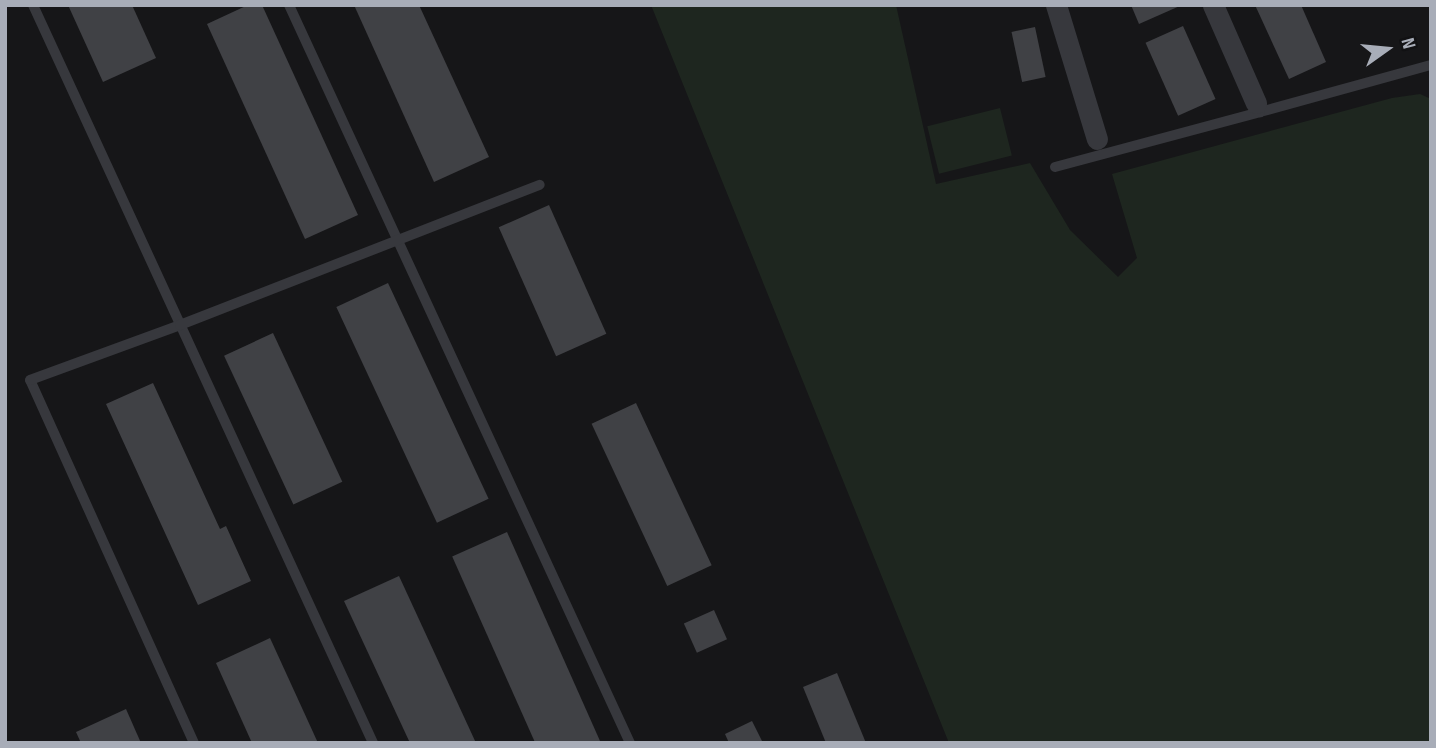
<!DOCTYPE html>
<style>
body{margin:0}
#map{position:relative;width:1436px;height:748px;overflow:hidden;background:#161618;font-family:"Sofia Sans Condensed",sans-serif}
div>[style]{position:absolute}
.green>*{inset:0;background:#1e261f;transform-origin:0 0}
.building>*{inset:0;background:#404145;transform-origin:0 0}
.lane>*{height:10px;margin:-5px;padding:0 5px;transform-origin:5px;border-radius:5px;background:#37383d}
.street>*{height:21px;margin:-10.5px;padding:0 10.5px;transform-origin:10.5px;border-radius:10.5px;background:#37383d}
span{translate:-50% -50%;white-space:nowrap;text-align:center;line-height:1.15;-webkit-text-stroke:6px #111113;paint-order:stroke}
.frame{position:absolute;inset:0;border:7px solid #a8adb8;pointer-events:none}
.north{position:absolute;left:1352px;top:14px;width:70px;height:70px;-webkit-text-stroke:5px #111113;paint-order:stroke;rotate:75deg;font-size:19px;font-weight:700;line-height:28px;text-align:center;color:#a8adb8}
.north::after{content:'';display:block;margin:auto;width:24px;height:32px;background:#a8adb8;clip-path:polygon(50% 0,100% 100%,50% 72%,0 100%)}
</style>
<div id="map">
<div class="green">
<div style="clip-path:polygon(651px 5px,896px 5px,936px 184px,1030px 163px,1070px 230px,1118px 277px,1137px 258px,1112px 174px,1392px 98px,1420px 94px,1431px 99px,1431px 743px,949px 743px)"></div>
<div style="left:1000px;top:108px;width:49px;height:75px;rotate:76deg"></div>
</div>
<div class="building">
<div style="clip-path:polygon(68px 5px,132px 5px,156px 58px,103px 82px)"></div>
<div style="clip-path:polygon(248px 5px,262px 5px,358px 215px,305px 239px,207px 24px)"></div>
<div style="clip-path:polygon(354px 5px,419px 5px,489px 157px,434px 182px)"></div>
<div style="clip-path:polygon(1131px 5px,1182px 5px,1139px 24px)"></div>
<div style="clip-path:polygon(1255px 5px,1301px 5px,1326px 62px,1289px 79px)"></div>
<div style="left:1183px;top:26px;width:80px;height:41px;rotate:66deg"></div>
<div style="left:1035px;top:27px;width:51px;height:24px;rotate:78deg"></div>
<div style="left:549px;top:205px;width:141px;height:55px;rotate:66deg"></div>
<div style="left:388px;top:283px;width:238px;height:57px;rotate:65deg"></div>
<div style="left:273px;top:333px;width:164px;height:54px;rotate:65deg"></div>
<div style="clip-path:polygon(153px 383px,220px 529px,226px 526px,251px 581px,198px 605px,106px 404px)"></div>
<div style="left:636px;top:403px;width:179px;height:49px;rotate:65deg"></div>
<div style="left:507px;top:532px;width:232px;height:60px;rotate:66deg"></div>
<div style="clip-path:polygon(399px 576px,476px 743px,410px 743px,344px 601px)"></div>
<div style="left:714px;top:610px;width:32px;height:33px;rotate:66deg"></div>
<div style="clip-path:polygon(270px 638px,318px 743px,252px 743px,216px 663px)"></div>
<div style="clip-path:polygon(837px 673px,866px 743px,826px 743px,803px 687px)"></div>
<div style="clip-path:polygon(126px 709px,141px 743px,81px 743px,76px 732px)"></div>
<div style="clip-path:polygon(752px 721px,763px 743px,729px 743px,725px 734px)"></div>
</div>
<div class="lane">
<div style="left:33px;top:5px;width:813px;rotate:65.26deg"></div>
<div style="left:289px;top:5px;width:813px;rotate:65.2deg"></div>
<div style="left:1257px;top:106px;width:7px;rotate:63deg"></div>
<div style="left:1260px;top:112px;width:177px;rotate:-15.4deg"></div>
<div style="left:1055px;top:167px;width:212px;rotate:-15deg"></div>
<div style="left:194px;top:743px;width:398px;rotate:-114.3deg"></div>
<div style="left:30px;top:380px;width:160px;rotate:-20.1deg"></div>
<div style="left:180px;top:325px;width:386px;rotate:-21.3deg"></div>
</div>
<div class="street">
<div style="left:1056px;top:5px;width:140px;rotate:73deg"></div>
<div style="left:1213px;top:5px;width:107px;rotate:66.3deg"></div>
</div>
<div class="frame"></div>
<div class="north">N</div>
</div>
